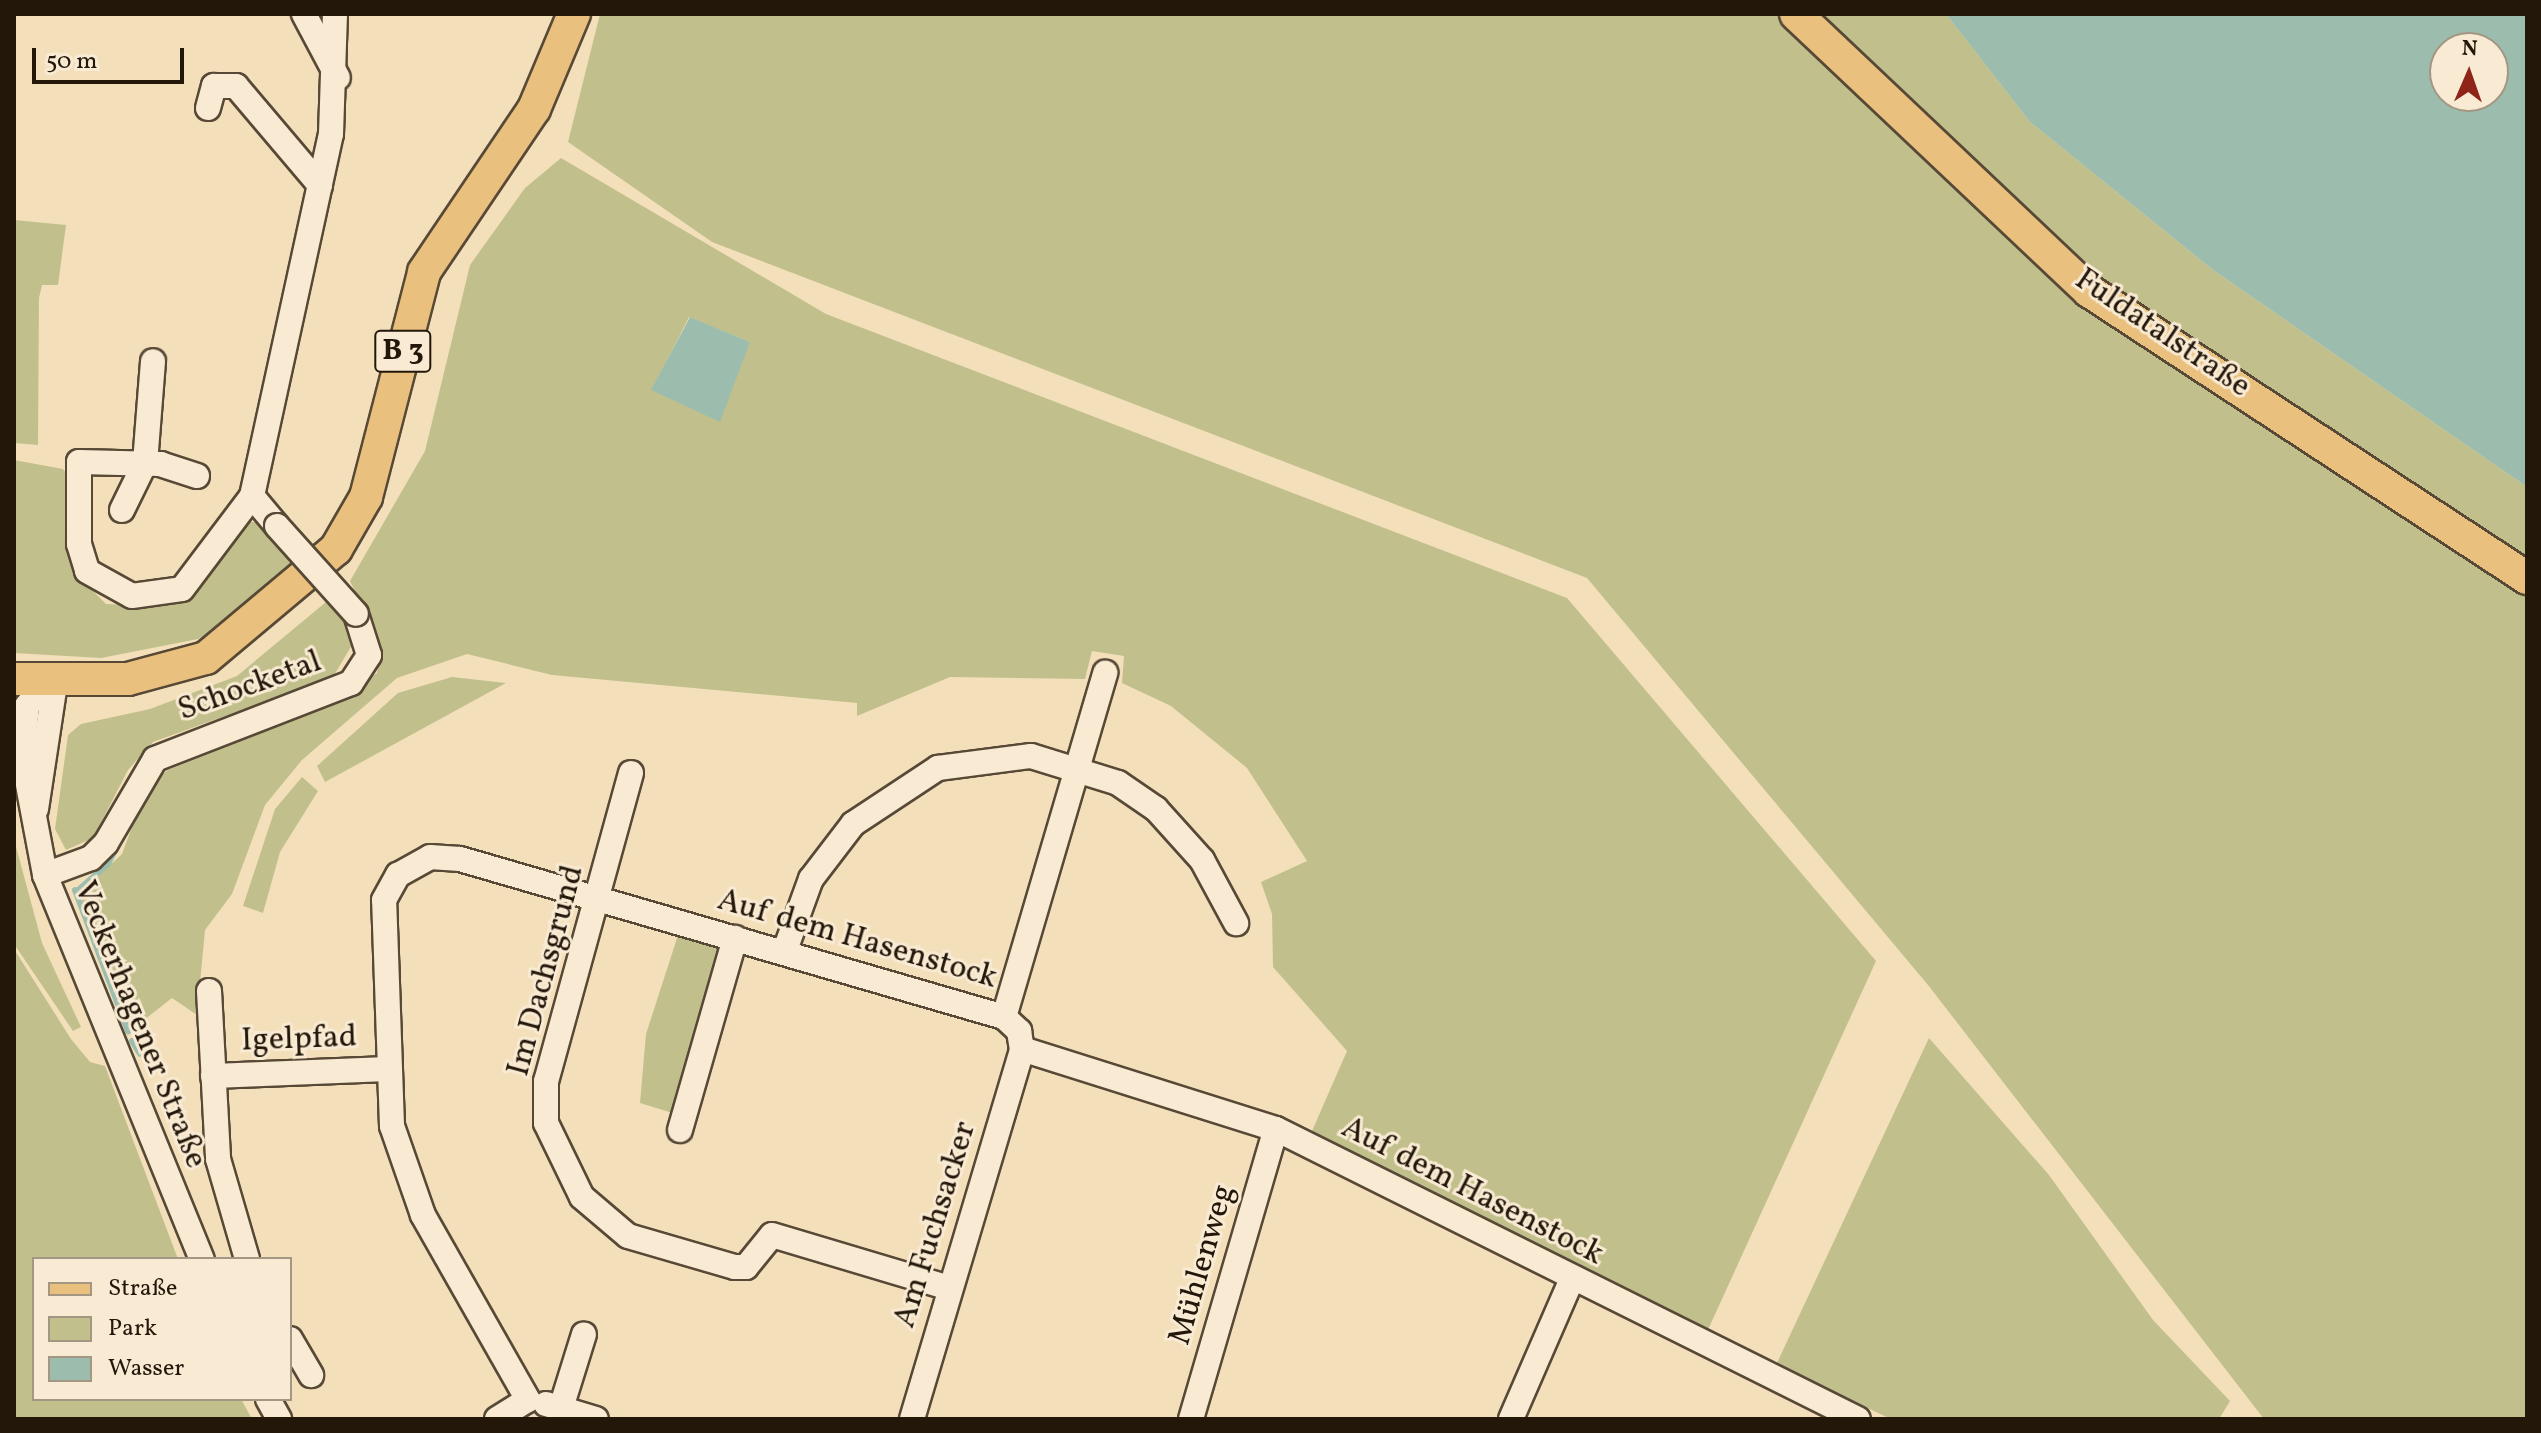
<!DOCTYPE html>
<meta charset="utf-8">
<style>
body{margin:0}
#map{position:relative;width:2541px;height:1433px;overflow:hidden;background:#f4dfbb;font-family:Vollkorn,serif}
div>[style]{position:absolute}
.green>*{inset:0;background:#c1c08c}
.water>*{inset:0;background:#9cbdae}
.stream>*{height:6px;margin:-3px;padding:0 3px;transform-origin:3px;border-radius:3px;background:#9cbdae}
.roads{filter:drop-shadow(2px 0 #574936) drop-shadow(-2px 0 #574936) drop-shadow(0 2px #574936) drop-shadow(0 -2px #574936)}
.minor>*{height:24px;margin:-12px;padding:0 12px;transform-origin:12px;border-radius:12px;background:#f8ead3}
.major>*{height:32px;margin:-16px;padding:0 16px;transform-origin:16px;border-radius:16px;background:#eac07e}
.bridges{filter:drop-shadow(2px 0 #574936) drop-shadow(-2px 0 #574936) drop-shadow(0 2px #574936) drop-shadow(0 -2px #574936)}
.minor-bridge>*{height:24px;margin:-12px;padding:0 12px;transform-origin:12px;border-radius:12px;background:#f8ead3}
span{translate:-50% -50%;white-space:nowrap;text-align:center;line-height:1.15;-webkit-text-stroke:6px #f8ead3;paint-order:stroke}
.shield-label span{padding:2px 6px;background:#f8ead3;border:2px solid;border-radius:6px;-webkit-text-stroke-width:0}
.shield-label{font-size:30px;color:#23170a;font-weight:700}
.street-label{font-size:32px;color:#23170a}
.frame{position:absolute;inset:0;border:16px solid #23170a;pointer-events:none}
.legend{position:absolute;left:32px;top:1257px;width:260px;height:144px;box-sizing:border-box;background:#f8ead3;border:2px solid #a39683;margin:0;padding:10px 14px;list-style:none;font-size:24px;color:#23170a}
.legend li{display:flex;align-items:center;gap:16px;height:40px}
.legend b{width:40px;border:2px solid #a39683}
.north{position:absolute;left:2429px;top:32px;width:80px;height:80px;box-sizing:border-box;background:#f8ead3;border:2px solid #a39683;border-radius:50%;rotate:2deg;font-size:22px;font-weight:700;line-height:32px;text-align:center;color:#23170a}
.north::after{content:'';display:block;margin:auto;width:28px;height:36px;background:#8f2418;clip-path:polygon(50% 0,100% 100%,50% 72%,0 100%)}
.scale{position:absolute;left:32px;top:48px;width:152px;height:36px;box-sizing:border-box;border:4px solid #23170a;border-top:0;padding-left:10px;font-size:24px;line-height:28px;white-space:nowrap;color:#23170a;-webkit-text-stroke:6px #f8ead3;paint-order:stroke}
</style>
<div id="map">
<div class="green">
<div style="clip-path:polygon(600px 14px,1946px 14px,2030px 122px,2213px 270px,2527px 487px,2527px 1419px,2264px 1419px,1928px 985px,1587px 578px,712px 242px,568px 142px)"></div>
<div style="clip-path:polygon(evenodd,561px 158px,826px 314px,1567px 598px,1876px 961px,1707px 1332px,1312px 1131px,1347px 1051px,1273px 967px,1272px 914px,1261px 882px,1307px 861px,1247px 768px,1171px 706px,1122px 683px,1124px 656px,1092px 651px,1085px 679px,950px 677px,857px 716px,857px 703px,552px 675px,467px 654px,397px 678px,302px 760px,265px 805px,232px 894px,205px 930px,197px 1015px,172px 998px,130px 1031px,77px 896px,122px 854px,147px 787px,168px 770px,329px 706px,377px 673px,381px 646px,350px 581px,425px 451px,470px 265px,525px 188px,561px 158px,689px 317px,750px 342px,652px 390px,689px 317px)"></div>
<div style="clip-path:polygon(14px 220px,66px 225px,58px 285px,42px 285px,39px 298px,38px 445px,14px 443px)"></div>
<div style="clip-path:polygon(14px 460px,63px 469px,69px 477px,80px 578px,106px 604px,151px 606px,200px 589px,246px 522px,265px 522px,295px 564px,243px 614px,198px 639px,101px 658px,14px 653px)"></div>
<div style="clip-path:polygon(326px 602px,352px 619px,355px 640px,333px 677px,153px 742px,128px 770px,93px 838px,66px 850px,55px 829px,68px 735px,81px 724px,150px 709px,237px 676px)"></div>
<div style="clip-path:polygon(452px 677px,506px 683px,325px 782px,317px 766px,398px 693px)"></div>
<div style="clip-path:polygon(302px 777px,318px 791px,280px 852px,263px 913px,243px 906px,275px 809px)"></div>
<div style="clip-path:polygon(14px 839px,42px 943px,81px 1027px,73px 1031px,14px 944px)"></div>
<div style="clip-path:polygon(680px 929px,728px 941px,679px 1115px,640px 1103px,646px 1034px)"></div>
<div style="clip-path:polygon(14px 949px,71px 1039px,90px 1062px,105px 1066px,178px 1259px,34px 1259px,34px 1399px,241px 1399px,252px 1419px,14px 1419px)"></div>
<div style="clip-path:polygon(1929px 1038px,2049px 1175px,2153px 1320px,2230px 1401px,2219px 1419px,1891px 1419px,1776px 1365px)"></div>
</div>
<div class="water">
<div style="clip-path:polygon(evenodd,1946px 14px,2527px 14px,2527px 487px,2213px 270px,2030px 122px,1946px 14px,2445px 48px,2493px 48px,2493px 96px,2445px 96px,2445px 48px)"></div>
<div style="clip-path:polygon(690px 317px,750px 342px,720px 422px,651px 390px)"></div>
</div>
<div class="stream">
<div style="left:75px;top:890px;width:151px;rotate:69.4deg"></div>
<div style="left:76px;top:892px;width:43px;rotate:-41.2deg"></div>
<div style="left:108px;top:864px;width:33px;rotate:-63deg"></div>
<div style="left:132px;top:1041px;width:15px;rotate:58deg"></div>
</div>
<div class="roads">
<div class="minor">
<div style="left:304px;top:14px;width:72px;rotate:62deg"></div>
<div style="left:208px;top:108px;width:23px;rotate:-75deg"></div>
<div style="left:214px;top:86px;width:22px"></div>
<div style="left:236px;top:86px;width:130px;rotate:49.7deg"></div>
<div style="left:197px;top:476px;width:38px;rotate:-162deg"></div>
<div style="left:161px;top:464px;width:82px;rotate:-178.6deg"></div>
<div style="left:79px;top:462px;width:82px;rotate:90deg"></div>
<div style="left:79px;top:544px;width:28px;rotate:73deg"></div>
<div style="left:87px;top:571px;width:51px;rotate:29.1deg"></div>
<div style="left:132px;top:596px;width:50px;rotate:-8deg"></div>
<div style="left:182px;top:589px;width:116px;rotate:-53deg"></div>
<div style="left:252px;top:496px;width:39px;rotate:50deg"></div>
<div style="left:252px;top:496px;width:371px;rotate:-77.7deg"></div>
<div style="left:331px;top:134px;width:120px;rotate:-88.1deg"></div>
<div style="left:122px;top:510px;width:52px;rotate:-63.9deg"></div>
<div style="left:145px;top:463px;width:102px;rotate:-85.5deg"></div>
<div style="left:44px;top:684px;width:28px;rotate:128deg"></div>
<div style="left:27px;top:706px;width:47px;rotate:96.1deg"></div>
<div style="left:22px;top:753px;width:124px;rotate:79.3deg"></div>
<div style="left:45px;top:875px;width:415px;rotate:67.8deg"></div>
<div style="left:631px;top:773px;width:320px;rotate:105.4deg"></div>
<div style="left:546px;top:1081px;width:42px;rotate:90deg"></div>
<div style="left:546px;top:1123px;width:82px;rotate:64.1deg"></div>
<div style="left:582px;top:1197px;width:60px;rotate:40.3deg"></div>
<div style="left:628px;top:1236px;width:111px;rotate:16.2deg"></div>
<div style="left:735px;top:1267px;width:11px"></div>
<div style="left:746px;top:1267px;width:41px;rotate:-50.9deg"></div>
<div style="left:772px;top:1235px;width:186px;rotate:16.6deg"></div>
<div style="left:36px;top:809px;width:126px;rotate:-81.4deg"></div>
<div style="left:45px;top:875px;width:49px;rotate:-20.3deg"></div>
<div style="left:91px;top:858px;width:21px;rotate:-45deg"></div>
<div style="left:106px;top:843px;width:97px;rotate:-59.7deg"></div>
<div style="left:155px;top:759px;width:210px;rotate:-21.2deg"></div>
<div style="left:351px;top:683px;width:33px;rotate:-57deg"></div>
<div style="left:369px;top:655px;width:43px;rotate:-107.6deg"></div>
<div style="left:784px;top:953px;width:79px;rotate:-70deg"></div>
<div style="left:811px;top:879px;width:69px;rotate:-52.6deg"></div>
<div style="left:853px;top:824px;width:102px;rotate:-33.4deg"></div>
<div style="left:938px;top:768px;width:94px;rotate:-7.4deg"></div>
<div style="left:1031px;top:756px;width:91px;rotate:17.2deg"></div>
<div style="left:1118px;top:783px;width:46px;rotate:34.4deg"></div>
<div style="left:1156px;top:809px;width:69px;rotate:48deg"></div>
<div style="left:1202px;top:860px;width:72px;rotate:61.6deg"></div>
<div style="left:209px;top:991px;width:168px;rotate:86.9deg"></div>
<div style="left:218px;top:1159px;width:104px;rotate:73.8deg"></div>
<div style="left:1004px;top:1017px;width:359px;rotate:-73.6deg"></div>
<div style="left:213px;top:1076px;width:175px;rotate:-2.3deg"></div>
<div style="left:680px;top:1130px;width:200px;rotate:-74deg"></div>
<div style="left:290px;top:1339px;width:42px;rotate:59.7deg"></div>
<div style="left:268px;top:1399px;width:23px;rotate:61deg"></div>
<div style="left:528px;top:1400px;width:213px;rotate:-119.6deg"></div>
<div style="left:423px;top:1215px;width:94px;rotate:-109.2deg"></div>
<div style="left:392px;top:1126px;width:226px;rotate:-92deg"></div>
<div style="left:384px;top:900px;width:29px;rotate:-61deg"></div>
<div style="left:398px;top:875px;width:37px;rotate:-29deg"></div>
<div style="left:430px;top:857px;width:30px;rotate:4deg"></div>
<div style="left:460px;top:859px;width:566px;rotate:16.2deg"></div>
<div style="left:1004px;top:1017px;width:21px;rotate:43deg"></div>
<div style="left:1019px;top:1031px;width:18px;rotate:81deg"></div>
<div style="left:1022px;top:1049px;width:266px;rotate:17.5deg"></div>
<div style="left:1276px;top:1129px;width:650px;rotate:26.49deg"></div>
<div style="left:546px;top:1404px;width:52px;rotate:16.7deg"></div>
<div style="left:561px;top:1408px;width:77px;rotate:-72.7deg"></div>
<div style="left:497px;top:1419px;width:36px;rotate:-32deg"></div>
<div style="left:912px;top:1419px;width:386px;rotate:-73.4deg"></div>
<div style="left:1191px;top:1419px;width:302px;rotate:-73.7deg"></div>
<div style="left:1511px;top:1419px;width:153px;rotate:-66.5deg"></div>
</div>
<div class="major">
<div style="left:1796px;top:14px;width:403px;rotate:43.4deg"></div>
<div style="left:2089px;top:291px;width:524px;rotate:33.23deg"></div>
<div style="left:14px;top:679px;width:114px"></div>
<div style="left:128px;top:679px;width:81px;rotate:-15.1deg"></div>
<div style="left:206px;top:658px;width:170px;rotate:-40deg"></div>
<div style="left:336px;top:549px;width:60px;rotate:-60deg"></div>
<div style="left:366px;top:497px;width:232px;rotate:-75.5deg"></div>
<div style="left:424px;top:272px;width:197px;rotate:-56deg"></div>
<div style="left:534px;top:109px;width:103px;rotate:-67.2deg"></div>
</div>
</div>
<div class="bridges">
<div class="minor-bridge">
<div style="left:277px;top:526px;width:118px;rotate:48.1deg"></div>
</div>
</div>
<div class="shield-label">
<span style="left:403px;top:351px">B 3</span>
</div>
<div class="street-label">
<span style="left:2162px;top:334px;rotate:34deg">Fuldatalstraße</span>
<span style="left:250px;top:687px;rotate:-20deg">Schocketal</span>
<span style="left:857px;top:940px;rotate:16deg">Auf dem Hasenstock</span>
<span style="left:547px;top:971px;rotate:-75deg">Im Dachsgrund</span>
<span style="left:139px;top:1025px;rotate:68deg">Veckerhagener Straße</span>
<span style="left:299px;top:1040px;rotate:-2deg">Igelpfad</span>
<span style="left:1472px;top:1192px;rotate:27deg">Auf dem Hasenstock</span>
<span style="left:936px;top:1225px;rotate:-73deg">Am Fuchsacker</span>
<span style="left:1203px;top:1265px;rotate:-74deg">Mühlenweg</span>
</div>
<div class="frame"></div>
<ul class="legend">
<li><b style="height:10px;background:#eac07e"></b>Straße</li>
<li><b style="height:22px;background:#c1c08c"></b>Park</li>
<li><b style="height:22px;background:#9cbdae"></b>Wasser</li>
</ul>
<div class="north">N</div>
<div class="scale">50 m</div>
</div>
